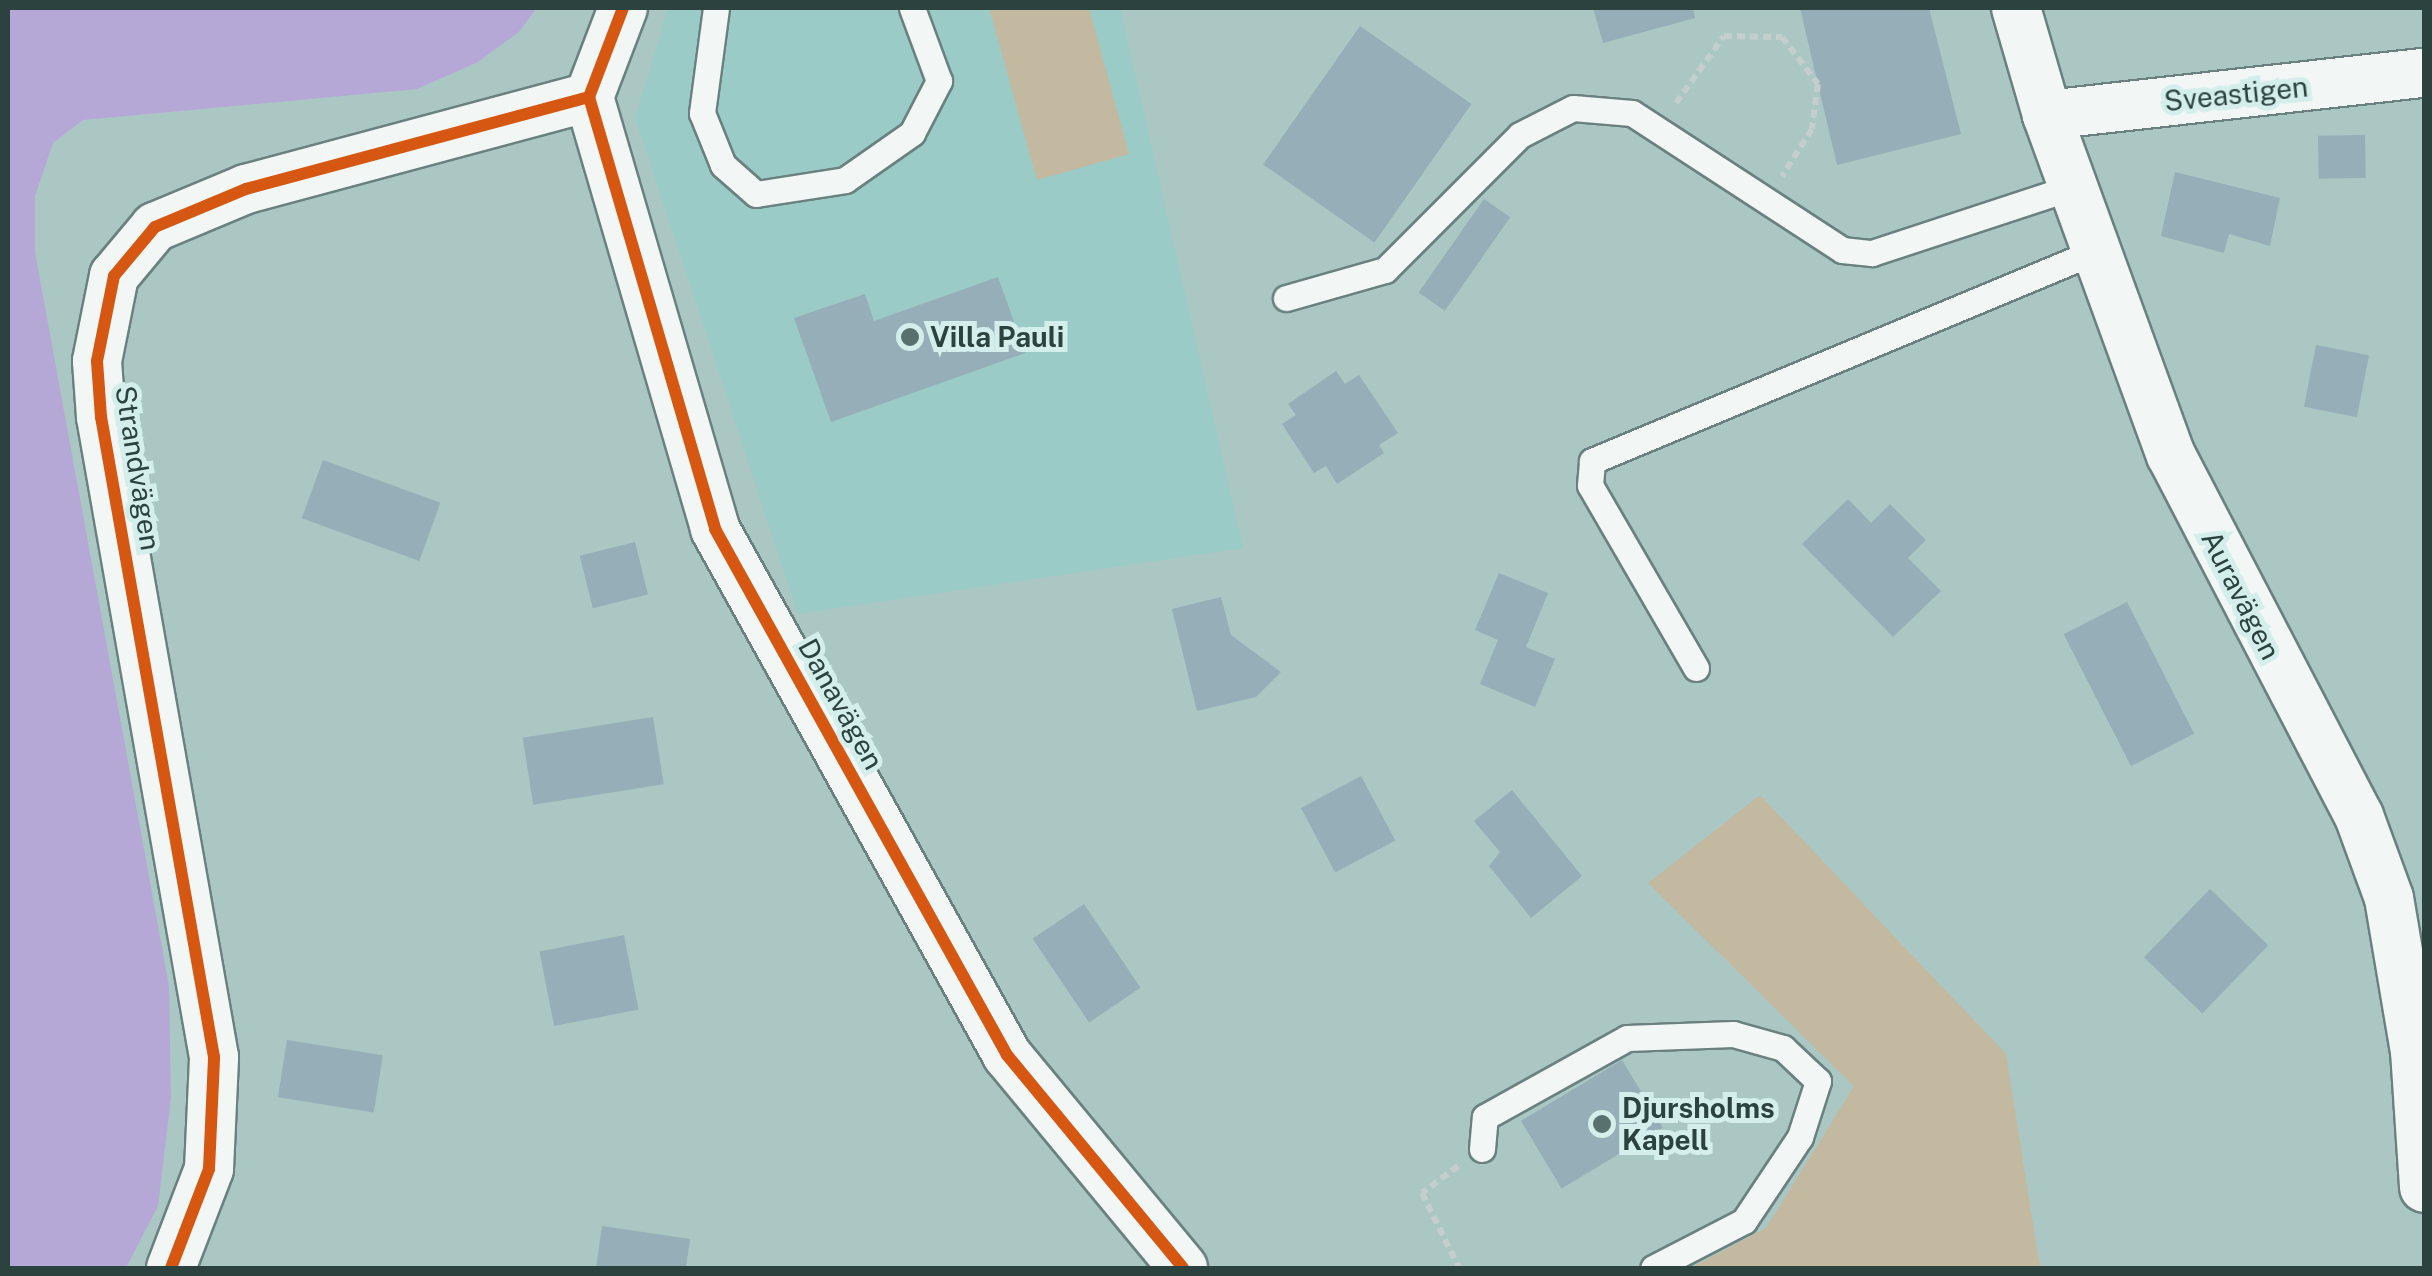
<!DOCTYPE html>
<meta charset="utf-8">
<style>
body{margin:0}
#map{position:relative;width:2432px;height:1276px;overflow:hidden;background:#aac7c4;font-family:"Public Sans",sans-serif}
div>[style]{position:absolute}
.built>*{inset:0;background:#9bcbc6}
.green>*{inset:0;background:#c3b9a0}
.water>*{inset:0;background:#b6a8d6}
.building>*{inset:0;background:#95aeb7;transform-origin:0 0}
.path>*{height:6px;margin-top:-3px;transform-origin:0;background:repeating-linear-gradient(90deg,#c4cecc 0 8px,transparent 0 13px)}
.roads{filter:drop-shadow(2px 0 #6a817f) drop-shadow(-2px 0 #6a817f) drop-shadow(0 2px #6a817f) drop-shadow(0 -2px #6a817f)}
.service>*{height:25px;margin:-12.5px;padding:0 12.5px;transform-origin:12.5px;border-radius:12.5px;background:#f2f7f6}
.minor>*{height:48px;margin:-24px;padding:0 24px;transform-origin:24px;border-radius:24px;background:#f2f7f6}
.cycleway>*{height:12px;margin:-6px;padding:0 6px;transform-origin:6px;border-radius:6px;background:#d55711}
.dots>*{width:28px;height:28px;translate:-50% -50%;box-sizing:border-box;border:5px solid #d4eeeb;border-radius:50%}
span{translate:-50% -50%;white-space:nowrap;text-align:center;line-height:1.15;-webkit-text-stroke:10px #d4eeeb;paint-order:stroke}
.street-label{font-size:28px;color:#2c423f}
.poi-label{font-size:28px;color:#2c423f;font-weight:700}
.left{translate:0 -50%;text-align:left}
.frame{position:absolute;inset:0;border:10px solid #2c423f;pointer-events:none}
</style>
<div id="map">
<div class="built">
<div style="clip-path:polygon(668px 8px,1120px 8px,1243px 548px,798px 614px,635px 118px)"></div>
</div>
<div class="green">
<div style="clip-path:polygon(989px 8px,1089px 8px,1129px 154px,1037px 180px)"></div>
<div style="clip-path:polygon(1760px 795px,2006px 1054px,2040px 1268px,1690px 1268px,1766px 1228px,1854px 1086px,1648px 883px)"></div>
</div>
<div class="water">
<div style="clip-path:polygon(8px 8px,537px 8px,519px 32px,478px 62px,417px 89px,83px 120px,53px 143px,35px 196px,35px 252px,169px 986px,171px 1098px,158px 1206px,126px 1268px,8px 1268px)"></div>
</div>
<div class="building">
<div style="clip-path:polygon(1593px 8px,1693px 8px,1695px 18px,1603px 43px)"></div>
<div style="clip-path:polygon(1800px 8px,1929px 8px,1961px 134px,1837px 165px)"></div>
<div style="left:1360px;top:26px;width:136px;height:169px;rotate:35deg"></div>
<div style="left:2365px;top:135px;width:43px;height:47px;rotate:89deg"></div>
<div style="clip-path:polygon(2175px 172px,2280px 198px,2270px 246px,2229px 234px,2224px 253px,2161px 236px)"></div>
<div style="left:1484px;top:199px;width:32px;height:114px;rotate:35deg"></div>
<div style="clip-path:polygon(998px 277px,1025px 353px,831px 422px,794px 318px,865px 294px,874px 321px)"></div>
<div style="left:2316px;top:345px;width:54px;height:63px;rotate:11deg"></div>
<div style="clip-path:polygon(1336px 371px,1345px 384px,1359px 375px,1398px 433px,1379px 445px,1384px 453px,1337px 484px,1326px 466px,1314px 473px,1282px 424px,1296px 415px,1288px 404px)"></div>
<div style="left:323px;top:460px;width:125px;height:62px;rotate:20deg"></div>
<div style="clip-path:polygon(1848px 499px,1871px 523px,1890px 504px,1926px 540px,1908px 558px,1941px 591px,1893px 637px,1802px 544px)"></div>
<div style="left:635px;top:542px;width:54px;height:57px;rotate:76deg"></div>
<div style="clip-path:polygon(1499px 573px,1548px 593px,1526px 647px,1555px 659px,1535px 707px,1480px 684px,1498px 640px,1475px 630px)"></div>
<div style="clip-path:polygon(1221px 597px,1231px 635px,1281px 672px,1256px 697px,1197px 711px,1172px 609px)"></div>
<div style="left:2127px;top:602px;width:148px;height:71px;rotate:63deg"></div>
<div style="left:653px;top:717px;width:68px;height:132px;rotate:81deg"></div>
<div style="left:1361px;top:776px;width:73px;height:68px;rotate:62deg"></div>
<div style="clip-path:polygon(1512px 790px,1582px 876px,1531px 918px,1489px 866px,1500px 852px,1474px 821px)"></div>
<div style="left:2210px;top:889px;width:81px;height:95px;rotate:44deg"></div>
<div style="left:1084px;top:904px;width:101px;height:62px;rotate:56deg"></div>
<div style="left:624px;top:935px;width:76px;height:86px;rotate:79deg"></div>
<div style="left:287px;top:1040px;width:97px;height:58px;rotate:9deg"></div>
<div style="left:1622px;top:1060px;width:79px;height:118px;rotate:59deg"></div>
<div style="clip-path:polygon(602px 1226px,690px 1239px,686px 1268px,596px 1268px)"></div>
</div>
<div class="path">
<div style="left:1676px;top:103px;width:82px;rotate:-54.4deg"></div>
<div style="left:1724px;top:36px;width:58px;rotate:1deg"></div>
<div style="left:1782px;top:37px;width:59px;rotate:52.5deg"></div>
<div style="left:1818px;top:84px;width:45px;rotate:97.6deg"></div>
<div style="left:1812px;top:129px;width:56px;rotate:122.6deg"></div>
<div style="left:1458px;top:1166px;width:45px;rotate:143.1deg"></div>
<div style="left:1422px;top:1193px;width:84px;rotate:63.7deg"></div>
</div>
<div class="roads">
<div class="service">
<div style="left:716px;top:8px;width:106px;rotate:97.6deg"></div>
<div style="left:702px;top:113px;width:56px;rotate:68deg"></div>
<div style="left:723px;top:165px;width:44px;rotate:41.3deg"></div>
<div style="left:756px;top:194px;width:90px;rotate:-8.9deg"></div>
<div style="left:845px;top:180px;width:82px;rotate:-35deg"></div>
<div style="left:912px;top:133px;width:59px;rotate:-62.6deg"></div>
<div style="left:939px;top:81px;width:78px;rotate:-110.3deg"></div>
<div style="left:1286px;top:298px;width:103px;rotate:-15.8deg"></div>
<div style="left:1385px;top:270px;width:191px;rotate:-45deg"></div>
<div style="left:1520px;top:135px;width:59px;rotate:-27deg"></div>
<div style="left:1573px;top:108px;width:59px;rotate:4.8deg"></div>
<div style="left:1632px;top:113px;width:251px;rotate:33.1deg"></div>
<div style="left:1842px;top:250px;width:30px;rotate:6deg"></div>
<div style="left:1872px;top:253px;width:212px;rotate:-18.2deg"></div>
<div style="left:1696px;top:668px;width:211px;rotate:-120.1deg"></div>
<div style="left:1590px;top:485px;width:24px;rotate:-85deg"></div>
<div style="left:1592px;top:461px;width:546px;rotate:-22.62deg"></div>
<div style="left:1482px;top:1149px;width:32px;rotate:-85deg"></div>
<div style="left:1485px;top:1117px;width:162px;rotate:-29.1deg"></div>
<div style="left:1627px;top:1038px;width:106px;rotate:-2.2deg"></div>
<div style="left:1733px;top:1034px;width:52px;rotate:15.6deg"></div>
<div style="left:1783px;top:1048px;width:48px;rotate:43.3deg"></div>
<div style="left:1818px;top:1081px;width:59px;rotate:107.8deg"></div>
<div style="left:1800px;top:1137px;width:101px;rotate:123.7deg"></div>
<div style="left:1744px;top:1221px;width:102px;rotate:152.7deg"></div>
</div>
<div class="minor">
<div style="left:2016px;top:8px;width:111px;rotate:73.8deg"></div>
<div style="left:2047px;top:115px;width:362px;rotate:70deg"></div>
<div style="left:2171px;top:455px;width:407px;rotate:62.5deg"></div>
<div style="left:2359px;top:816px;width:87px;rotate:69.9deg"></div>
<div style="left:2389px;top:898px;width:155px;rotate:80.4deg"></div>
<div style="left:2415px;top:1051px;width:137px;rotate:86.2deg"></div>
<div style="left:589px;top:97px;width:450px;rotate:73.7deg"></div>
<div style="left:715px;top:529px;width:602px;rotate:60.96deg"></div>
<div style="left:1007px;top:1055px;width:276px;rotate:50.4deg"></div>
<div style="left:2047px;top:115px;width:379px;rotate:-6.4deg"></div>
<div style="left:171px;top:1268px;width:106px;rotate:-69deg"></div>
<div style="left:209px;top:1169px;width:112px;rotate:-87.4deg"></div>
<div style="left:214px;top:1057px;width:650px;rotate:-100.01deg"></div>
<div style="left:101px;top:417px;width:56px;rotate:-94.1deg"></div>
<div style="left:97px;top:361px;width:87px;rotate:-78.7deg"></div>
<div style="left:114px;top:276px;width:64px;rotate:-50.1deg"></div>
<div style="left:155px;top:227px;width:99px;rotate:-22.7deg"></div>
<div style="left:246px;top:189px;width:355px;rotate:-15deg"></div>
<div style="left:589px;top:97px;width:95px;rotate:-69.1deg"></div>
</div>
</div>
<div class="cycleway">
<div style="left:589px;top:97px;width:450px;rotate:73.7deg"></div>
<div style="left:715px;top:529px;width:602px;rotate:60.96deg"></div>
<div style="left:1007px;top:1055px;width:276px;rotate:50.4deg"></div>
<div style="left:171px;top:1268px;width:106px;rotate:-69deg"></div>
<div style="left:209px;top:1169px;width:112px;rotate:-87.4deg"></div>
<div style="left:214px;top:1057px;width:650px;rotate:-100.01deg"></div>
<div style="left:101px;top:417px;width:56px;rotate:-94.1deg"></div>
<div style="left:97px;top:361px;width:87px;rotate:-78.7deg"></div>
<div style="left:114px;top:276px;width:64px;rotate:-50.1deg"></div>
<div style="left:155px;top:227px;width:99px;rotate:-22.7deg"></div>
<div style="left:246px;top:189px;width:355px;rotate:-15deg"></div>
<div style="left:589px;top:97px;width:95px;rotate:-69.1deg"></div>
</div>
<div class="dots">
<div style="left:910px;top:337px;background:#58716e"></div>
<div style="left:1602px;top:1124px;background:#58716e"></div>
</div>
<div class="street-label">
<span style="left:2236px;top:94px;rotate:-6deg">Sveastigen</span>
<span style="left:138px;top:468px;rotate:81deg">Strandvägen</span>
<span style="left:2241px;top:595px;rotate:63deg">Auravägen</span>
<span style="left:841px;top:704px;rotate:61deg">Danavägen</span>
</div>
<div class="poi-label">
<span class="left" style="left:930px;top:337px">Villa Pauli</span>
<span class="left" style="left:1622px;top:1124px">Djursholms<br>Kapell</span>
</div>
<div class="frame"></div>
</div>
